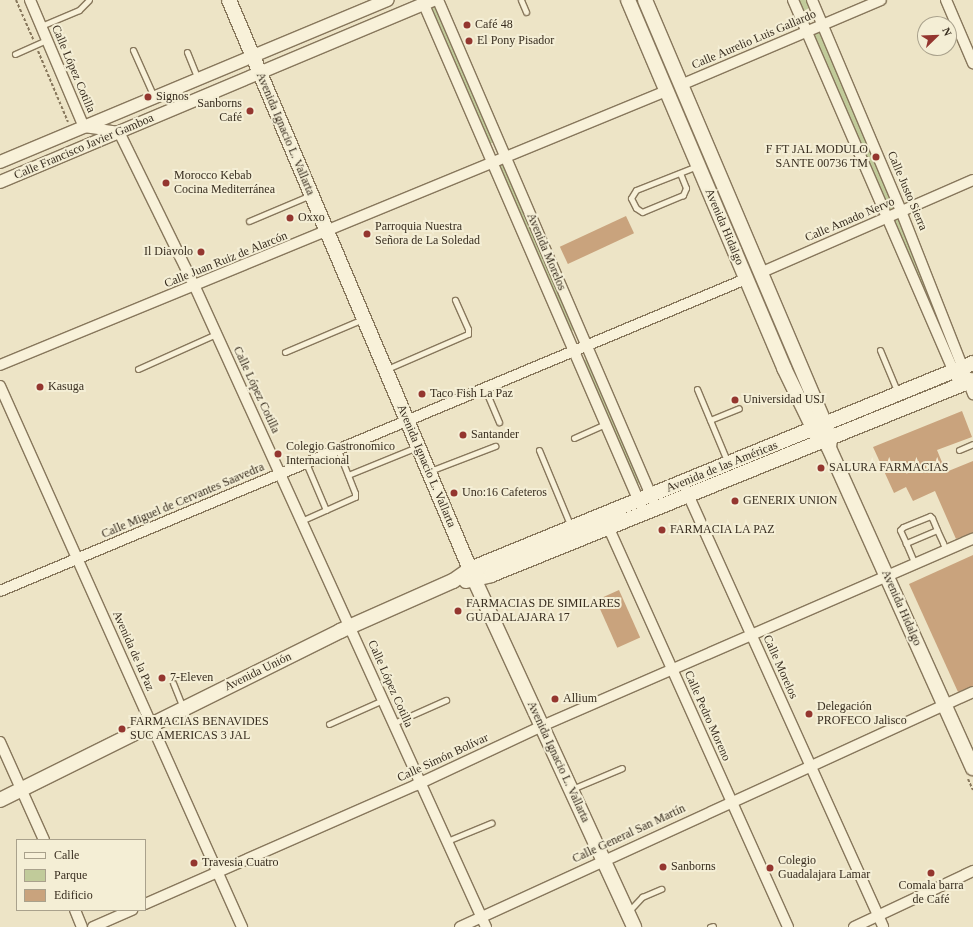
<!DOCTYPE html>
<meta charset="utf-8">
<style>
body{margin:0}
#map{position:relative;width:973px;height:927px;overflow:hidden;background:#ede4c6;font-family:Georgia,serif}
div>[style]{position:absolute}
.green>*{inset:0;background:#c1cb9a;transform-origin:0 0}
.building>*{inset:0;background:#c9a37d;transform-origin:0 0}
.path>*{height:2px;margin-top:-1px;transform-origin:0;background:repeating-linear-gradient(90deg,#87775c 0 3px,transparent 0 5px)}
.roads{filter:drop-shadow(1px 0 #87775c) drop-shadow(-1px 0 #87775c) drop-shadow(0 1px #87775c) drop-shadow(0 -1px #87775c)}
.service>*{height:5px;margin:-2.5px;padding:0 2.5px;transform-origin:2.5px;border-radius:2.5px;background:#f8f1d9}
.minor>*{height:10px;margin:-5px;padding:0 5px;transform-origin:5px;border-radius:5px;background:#f8f1d9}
.tertiary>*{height:12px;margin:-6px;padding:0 6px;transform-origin:6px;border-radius:6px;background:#f8f1d9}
.secondary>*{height:14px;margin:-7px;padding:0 7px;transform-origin:7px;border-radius:7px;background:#f8f1d9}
.dots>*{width:11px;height:11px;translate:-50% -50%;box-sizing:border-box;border:2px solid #f4eed5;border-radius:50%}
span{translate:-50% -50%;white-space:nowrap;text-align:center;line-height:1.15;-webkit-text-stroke:4px #f4eed5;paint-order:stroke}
.poi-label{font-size:12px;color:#382d1f}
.left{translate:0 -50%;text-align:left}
.right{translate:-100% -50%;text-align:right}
.street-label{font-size:12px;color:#382d1f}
.legend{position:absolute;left:16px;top:839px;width:130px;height:72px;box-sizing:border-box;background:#f4eed5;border:1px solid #a9a18c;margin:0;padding:5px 7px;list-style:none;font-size:12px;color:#382d1f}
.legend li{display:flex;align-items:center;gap:8px;height:20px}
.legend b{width:20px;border:1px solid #a9a18c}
.north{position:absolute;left:917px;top:16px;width:40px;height:40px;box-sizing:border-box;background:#f4eed5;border:1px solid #a9a18c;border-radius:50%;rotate:67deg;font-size:11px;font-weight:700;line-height:16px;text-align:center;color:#382d1f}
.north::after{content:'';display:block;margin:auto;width:14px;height:18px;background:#94362f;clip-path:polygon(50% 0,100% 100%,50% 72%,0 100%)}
</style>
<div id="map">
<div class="green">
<div style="clip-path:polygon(797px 0,806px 0,809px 8px,802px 12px)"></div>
<div style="left:435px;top:3px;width:151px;height:7px;rotate:67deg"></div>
<div style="clip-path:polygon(822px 30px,896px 207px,887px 211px,811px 34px)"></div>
<div style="left:504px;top:164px;width:180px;height:6px;rotate:67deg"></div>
<div style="clip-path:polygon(900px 217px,959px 359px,952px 362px,890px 221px)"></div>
<div style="clip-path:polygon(588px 359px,640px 483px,635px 485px,582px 361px)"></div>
</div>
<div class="building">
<div style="left:626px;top:216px;width:19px;height:73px;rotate:65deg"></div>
<div style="clip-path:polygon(962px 411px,972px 437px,937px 450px,946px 472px,973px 461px,973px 533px,956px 539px,935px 491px,913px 501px,906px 487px,894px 493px,873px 447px)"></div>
<div style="clip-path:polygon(973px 555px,973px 686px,958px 692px,909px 584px)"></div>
<div style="left:619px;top:590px;width:52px;height:25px;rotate:66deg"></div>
</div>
<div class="path">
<div style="left:16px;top:0;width:43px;rotate:66.4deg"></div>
<div style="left:38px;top:51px;width:77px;rotate:67.1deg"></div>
<div style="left:968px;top:779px;width:12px;rotate:66deg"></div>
</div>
<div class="roads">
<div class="service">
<div style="left:521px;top:0;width:13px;rotate:67deg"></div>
<div style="left:41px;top:26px;width:41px;rotate:-22.8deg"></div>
<div style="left:79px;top:10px;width:14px;rotate:-45deg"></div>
<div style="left:133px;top:50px;width:51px;rotate:65.9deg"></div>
<div style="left:187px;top:52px;width:29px;rotate:68deg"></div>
<div style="left:15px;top:54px;width:35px;rotate:-24deg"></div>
<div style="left:680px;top:173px;width:16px;rotate:68deg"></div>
<div style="left:686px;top:188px;width:8px;rotate:113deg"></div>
<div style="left:683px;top:195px;width:44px;rotate:157.5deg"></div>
<div style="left:642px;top:212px;width:7px;rotate:-146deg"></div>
<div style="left:636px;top:208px;width:11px;rotate:-117deg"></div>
<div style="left:631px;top:198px;width:9px;rotate:-58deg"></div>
<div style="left:636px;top:190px;width:66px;rotate:-21.5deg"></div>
<div style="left:249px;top:221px;width:67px;rotate:-22.8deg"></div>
<div style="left:880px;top:350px;width:47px;rotate:67.3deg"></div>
<div style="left:285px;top:352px;width:85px;rotate:-22.9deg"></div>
<div style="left:138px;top:369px;width:85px;rotate:-24.2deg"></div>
<div style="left:387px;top:369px;width:88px;rotate:-23.4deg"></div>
<div style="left:468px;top:334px;width:5px;rotate:-90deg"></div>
<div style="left:468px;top:329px;width:32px;rotate:-114deg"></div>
<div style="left:485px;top:389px;width:36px;rotate:67deg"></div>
<div style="left:697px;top:389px;width:80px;rotate:67.3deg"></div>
<div style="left:710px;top:420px;width:31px;rotate:-22deg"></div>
<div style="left:574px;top:438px;width:35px;rotate:-24deg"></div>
<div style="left:539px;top:450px;width:83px;rotate:67.4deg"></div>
<div style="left:959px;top:450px;width:15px;rotate:-23deg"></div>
<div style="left:306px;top:463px;width:51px;rotate:66.9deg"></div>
<div style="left:430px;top:471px;width:70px;rotate:-21deg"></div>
<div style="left:348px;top:475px;width:74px;rotate:-22.1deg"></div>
<div style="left:301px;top:521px;width:59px;rotate:-24deg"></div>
<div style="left:355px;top:497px;width:4px;rotate:-90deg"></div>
<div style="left:355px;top:493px;width:46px;rotate:-111.6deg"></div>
<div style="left:937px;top:530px;width:34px;rotate:157deg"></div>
<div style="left:906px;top:543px;width:14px;rotate:-115deg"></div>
<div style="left:900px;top:530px;width:4px;rotate:-45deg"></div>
<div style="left:903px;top:527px;width:29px;rotate:-22deg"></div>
<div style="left:930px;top:516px;width:3px;rotate:45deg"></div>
<div style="left:932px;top:518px;width:13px;rotate:67deg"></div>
<div style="left:937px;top:530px;width:14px;rotate:65deg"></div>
<div style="left:943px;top:543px;width:9px;rotate:69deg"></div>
<div style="left:906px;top:543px;width:23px;rotate:67deg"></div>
<div style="left:173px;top:683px;width:27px;rotate:68deg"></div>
<div style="left:394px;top:723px;width:57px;rotate:-23.9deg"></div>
<div style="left:329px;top:724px;width:59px;rotate:-24deg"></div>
<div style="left:572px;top:789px;width:54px;rotate:-22.8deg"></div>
<div style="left:447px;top:841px;width:48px;rotate:-22.2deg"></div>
<div style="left:628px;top:912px;width:21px;rotate:-47deg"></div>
<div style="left:642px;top:897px;width:21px;rotate:-23deg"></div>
<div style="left:710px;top:927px;width:3px;rotate:-18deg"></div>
</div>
<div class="minor">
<div style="left:30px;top:0;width:138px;rotate:67deg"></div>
<div style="left:84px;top:127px;width:35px;rotate:8deg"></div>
<div style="left:119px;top:132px;width:173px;rotate:63.9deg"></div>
<div style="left:195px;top:287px;width:703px;rotate:65.55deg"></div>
<div style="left:422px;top:0;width:551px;rotate:66.6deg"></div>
<div style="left:438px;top:0;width:544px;rotate:66.73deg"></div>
<div style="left:793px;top:0;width:421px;rotate:66.6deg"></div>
<div style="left:812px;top:0;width:229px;rotate:67.1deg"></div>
<div style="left:901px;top:211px;width:197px;rotate:68.5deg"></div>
<div style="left:946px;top:0;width:69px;rotate:66.8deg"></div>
<div style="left:681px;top:85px;width:217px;rotate:-23deg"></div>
<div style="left:760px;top:273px;width:232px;rotate:-23.6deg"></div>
<div style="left:0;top:365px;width:720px;rotate:-22.36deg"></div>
<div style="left:0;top:386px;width:593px;rotate:65.9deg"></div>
<div style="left:686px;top:490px;width:479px;rotate:65.7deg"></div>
<div style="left:606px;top:522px;width:444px;rotate:65.8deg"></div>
<div style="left:0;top:591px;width:809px;rotate:-22.7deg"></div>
<div style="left:0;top:742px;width:107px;rotate:65.8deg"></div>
<div style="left:145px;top:904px;width:296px;rotate:-23.7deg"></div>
<div style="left:416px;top:785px;width:139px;rotate:-25.1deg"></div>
<div style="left:542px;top:726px;width:470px;rotate:-23.5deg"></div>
<div style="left:75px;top:910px;width:18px;rotate:68deg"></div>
<div style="left:93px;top:927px;width:43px;rotate:-23.6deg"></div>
<div style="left:460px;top:927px;width:564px;rotate:-24.61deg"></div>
<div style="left:854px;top:927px;width:132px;rotate:-25.2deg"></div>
</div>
<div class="tertiary">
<div style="left:0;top:162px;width:420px;rotate:-22.7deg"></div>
<div style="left:0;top:182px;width:470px;rotate:-22.8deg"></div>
</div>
<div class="secondary">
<div style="left:229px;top:0;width:631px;rotate:67.05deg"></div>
<div style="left:475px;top:581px;width:381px;rotate:65.3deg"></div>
<div style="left:628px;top:0;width:400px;rotate:67deg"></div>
<div style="left:784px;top:368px;width:78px;rotate:64.1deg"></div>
<div style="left:645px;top:0;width:462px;rotate:67deg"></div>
<div style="left:825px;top:425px;width:14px;rotate:69deg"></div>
<div style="left:830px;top:438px;width:10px;rotate:96deg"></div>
<div style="left:829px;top:448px;width:351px;rotate:65.8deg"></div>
<div style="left:466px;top:581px;width:26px;rotate:-13deg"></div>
<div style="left:491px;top:575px;width:520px;rotate:-22.03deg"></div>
<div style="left:0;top:800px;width:380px;rotate:-26.4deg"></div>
<div style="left:340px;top:631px;width:124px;rotate:-23.9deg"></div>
<div style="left:453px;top:581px;width:21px;rotate:-35deg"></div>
<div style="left:470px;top:569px;width:544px;rotate:-22.27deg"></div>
</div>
</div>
<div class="dots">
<div style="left:467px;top:25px;background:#94362f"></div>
<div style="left:469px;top:41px;background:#94362f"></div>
<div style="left:148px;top:97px;background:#94362f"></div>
<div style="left:250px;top:111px;background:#94362f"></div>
<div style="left:876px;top:157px;background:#94362f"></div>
<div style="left:166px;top:183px;background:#94362f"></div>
<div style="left:290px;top:218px;background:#94362f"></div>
<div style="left:367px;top:234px;background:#94362f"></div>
<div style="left:201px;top:252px;background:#94362f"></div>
<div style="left:40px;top:387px;background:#94362f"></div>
<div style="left:422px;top:394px;background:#94362f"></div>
<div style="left:735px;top:400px;background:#94362f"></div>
<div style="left:463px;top:435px;background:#94362f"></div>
<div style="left:278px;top:454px;background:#94362f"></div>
<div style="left:821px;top:468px;background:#94362f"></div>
<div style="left:454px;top:493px;background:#94362f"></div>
<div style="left:735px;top:501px;background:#94362f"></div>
<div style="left:662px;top:530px;background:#94362f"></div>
<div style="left:458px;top:611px;background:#94362f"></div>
<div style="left:162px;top:678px;background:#94362f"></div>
<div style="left:555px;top:699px;background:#94362f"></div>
<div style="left:809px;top:714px;background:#94362f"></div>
<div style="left:122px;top:729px;background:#94362f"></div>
<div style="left:194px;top:863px;background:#94362f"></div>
<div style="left:663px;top:867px;background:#94362f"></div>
<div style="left:770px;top:868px;background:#94362f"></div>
<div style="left:931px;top:873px;background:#94362f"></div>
</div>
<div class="poi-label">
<span class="left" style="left:475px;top:25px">Café 48</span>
<span class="left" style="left:477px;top:41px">El Pony Pisador</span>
<span class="left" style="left:156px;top:97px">Signos</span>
<span class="right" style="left:242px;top:111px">Sanborns<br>Café</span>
<span class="right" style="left:868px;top:157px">F FT JAL MODULO<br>SANTE 00736 TM</span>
<span class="left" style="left:174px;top:183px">Morocco Kebab<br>Cocina Mediterránea</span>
<span class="left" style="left:298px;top:218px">Oxxo</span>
<span class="left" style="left:375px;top:234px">Parroquia Nuestra<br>Señora de La Soledad</span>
<span class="right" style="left:193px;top:252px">Il Diavolo</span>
<span class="left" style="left:48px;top:387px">Kasuga</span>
<span class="left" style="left:430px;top:394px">Taco Fish La Paz</span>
<span class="left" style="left:743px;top:400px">Universidad USJ</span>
<span class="left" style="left:471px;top:435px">Santander</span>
<span class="left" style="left:286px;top:454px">Colegio Gastronomico<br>Internacional</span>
<span class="left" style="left:829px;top:468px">SALURA FARMACIAS</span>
<span class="left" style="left:462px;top:493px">Uno:16 Cafeteros</span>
<span class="left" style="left:743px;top:501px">GENERIX UNION</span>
<span class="left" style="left:670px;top:530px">FARMACIA LA PAZ</span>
<span class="left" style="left:466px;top:611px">FARMACIAS DE SIMILARES<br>GUADALAJARA 17</span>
<span class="left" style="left:170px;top:678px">7-Eleven</span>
<span class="left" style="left:563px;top:699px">Allium</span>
<span class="left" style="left:817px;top:714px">Delegación<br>PROFECO Jalisco</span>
<span class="left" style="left:130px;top:729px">FARMACIAS BENAVIDES<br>SUC AMERICAS 3 JAL</span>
<span class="left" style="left:778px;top:868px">Colegio<br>Guadalajara Lamar</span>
<span class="left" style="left:202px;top:863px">Travesia Cuatro</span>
<span class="left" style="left:671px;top:867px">Sanborns</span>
<span style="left:931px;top:893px">Comala barra<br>de Café</span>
</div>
<div class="street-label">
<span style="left:754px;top:40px;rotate:-23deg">Calle Aurelio Luis Gallardo</span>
<span style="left:73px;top:69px;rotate:67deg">Calle López Cotilla</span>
<span style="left:285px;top:134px;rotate:67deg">Avenida Ignacio L. Vallarta</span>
<span style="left:84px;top:147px;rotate:-23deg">Calle Francisco Javier Gamboa</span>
<span style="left:907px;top:191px;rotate:67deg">Calle Justo Sierra</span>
<span style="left:850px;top:220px;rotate:-23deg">Calle Amado Nervo</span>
<span style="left:724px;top:227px;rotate:67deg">Avenida Hidalgo</span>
<span style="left:546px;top:252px;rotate:67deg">Avenida Morelos</span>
<span style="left:226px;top:260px;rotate:-22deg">Calle Juan Ruiz de Alarcón</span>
<span style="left:256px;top:390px;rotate:65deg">Calle López Cotilla</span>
<span style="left:426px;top:466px;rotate:67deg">Avenida Ignacio L. Vallarta</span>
<span style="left:722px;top:467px;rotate:-22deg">Avenida de las Américas</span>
<span style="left:183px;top:501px;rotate:-23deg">Calle Miguel de Cervantes Saavedra</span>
<span style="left:901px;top:608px;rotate:66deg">Avenida Hidalgo</span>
<span style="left:133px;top:651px;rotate:66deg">Avenida de la Paz</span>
<span style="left:780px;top:667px;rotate:66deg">Calle Morelos</span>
<span style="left:258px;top:672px;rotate:-26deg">Avenida Unión</span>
<span style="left:390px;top:684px;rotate:66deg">Calle López Cotilla</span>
<span style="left:707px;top:716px;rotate:66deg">Calle Pedro Moreno</span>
<span style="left:443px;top:758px;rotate:-25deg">Calle Simón Bolívar</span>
<span style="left:558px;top:762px;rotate:65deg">Avenida Ignacio L. Vallarta</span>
<span style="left:629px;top:834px;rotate:-25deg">Calle General San Martín</span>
</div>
<ul class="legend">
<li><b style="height:5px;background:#f8f1d9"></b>Calle</li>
<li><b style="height:11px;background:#c1cb9a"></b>Parque</li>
<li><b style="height:11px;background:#c9a37d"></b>Edificio</li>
</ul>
<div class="north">N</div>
</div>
